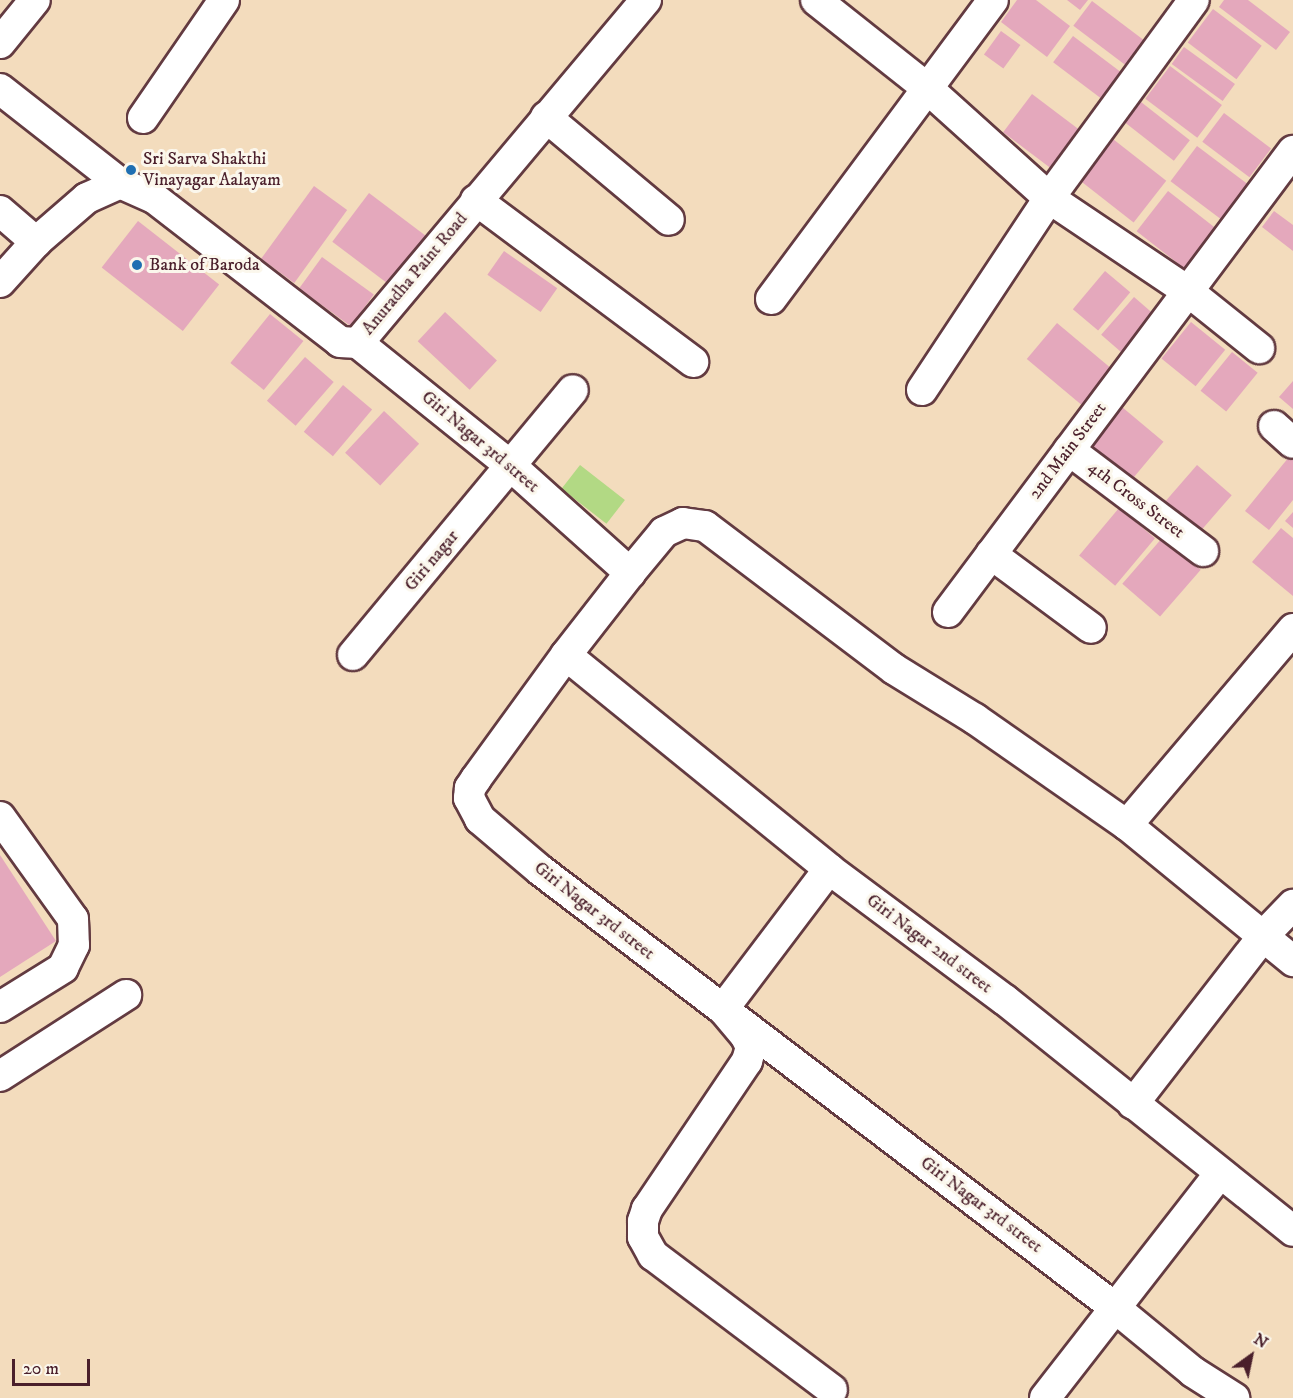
<!DOCTYPE html>
<style>
body{margin:0}
#map{position:relative;width:1293px;height:1398px;overflow:hidden;background:#f3dcbd;font-family:"IM FELL DW Pica",serif}
div>[style]{position:absolute}
.green>*{inset:0;background:#b2d984;transform-origin:0 0}
.building>*{inset:0;background:#e4a8bc;transform-origin:0 0}
.roads{filter:drop-shadow(2px 0 #633b41) drop-shadow(-2px 0 #633b41) drop-shadow(0 2px #633b41) drop-shadow(0 -2px #633b41)}
.minor>*{height:30px;margin:-15px;padding:0 15px;transform-origin:15px;border-radius:15px;background:#fff}
.dots>*{width:16px;height:16px;translate:-50% -50%;box-sizing:border-box;border:3px solid #fbf7ec;border-radius:50%}
span{translate:-50% -50%;white-space:nowrap;text-align:center;line-height:1.15;-webkit-text-stroke:6px #fbf7ec;paint-order:stroke}
.poi-label{font-size:18px;color:#4a1f2b}
.left{translate:0 -50%;text-align:left}
.street-label{font-size:18px;color:#4a1f2b}
.north{position:absolute;left:1221px;top:1326px;width:60px;height:60px;-webkit-text-stroke:4px #fbf7ec;paint-order:stroke;rotate:33deg;font-size:16px;font-weight:700;line-height:24px;text-align:center;color:#4a1f2b}
.north::after{content:'';display:block;margin:auto;width:21px;height:27px;background:#4a1f2b;clip-path:polygon(50% 0,100% 100%,50% 72%,0 100%)}
.scale{position:absolute;left:12px;top:1359px;width:78px;height:27px;box-sizing:border-box;border:3px solid #4a1f2b;border-top:0;padding-left:8px;font-size:18px;line-height:21px;white-space:nowrap;color:#4a1f2b;-webkit-text-stroke:4px #fbf7ec;paint-order:stroke}
</style>
<div id="map">
<div class="green">
<div style="left:580px;top:465px;width:57px;height:30px;rotate:38deg"></div>
</div>
<div class="building">
<div style="clip-path:polygon(1017px 0,1036px 0,1070px 26px,1047px 57px,1001px 22px)"></div>
<div style="clip-path:polygon(1067px 0,1088px 0,1080px 10px)"></div>
<div style="clip-path:polygon(1224px 0,1248px 0,1290px 32px,1276px 50px,1219px 7px)"></div>
<div style="left:1092px;top:1px;width:78px;height:31px;rotate:37deg"></div>
<div style="left:1213px;top:9px;width:61px;height:42px;rotate:37deg"></div>
<div style="left:1001px;top:31px;width:24px;height:29px;rotate:36deg"></div>
<div style="left:1073px;top:36px;width:66px;height:33px;rotate:37deg"></div>
<div style="left:1184px;top:47px;width:63px;height:21px;rotate:36deg"></div>
<div style="left:1170px;top:66px;width:65px;height:41px;rotate:37deg"></div>
<div style="left:1032px;top:94px;width:63px;height:48px;rotate:37deg"></div>
<div style="left:1141px;top:102px;width:62px;height:26px;rotate:38deg"></div>
<div style="left:1224px;top:113px;width:59px;height:36px;rotate:37deg"></div>
<div style="left:1104px;top:132px;width:79px;height:53px;rotate:38deg"></div>
<div style="left:1197px;top:146px;width:67px;height:44px;rotate:37deg"></div>
<div style="left:314px;top:186px;width:41px;height:90px;rotate:36deg"></div>
<div style="left:1168px;top:191px;width:72px;height:51px;rotate:38deg"></div>
<div style="left:369px;top:193px;width:73px;height:61px;rotate:37deg"></div>
<div style="clip-path:polygon(1274px 211px,1293px 225px,1293px 251px,1262px 227px)"></div>
<div style="left:138px;top:221px;width:103px;height:59px;rotate:38deg"></div>
<div style="left:504px;top:251px;width:65px;height:29px;rotate:35deg"></div>
<div style="left:322px;top:257px;width:64px;height:39px;rotate:36deg"></div>
<div style="left:1105px;top:271px;width:33px;height:50px;rotate:40deg"></div>
<div style="left:1134px;top:297px;width:37px;height:50px;rotate:41deg"></div>
<div style="left:445px;top:312px;width:71px;height:40px;rotate:43deg"></div>
<div style="left:270px;top:314px;width:43px;height:63px;rotate:39deg"></div>
<div style="left:1191px;top:322px;width:44px;height:47px;rotate:39deg"></div>
<div style="left:1057px;top:323px;width:74px;height:47px;rotate:40deg"></div>
<div style="left:1232px;top:352px;width:33px;height:50px;rotate:39deg"></div>
<div style="left:305px;top:357px;width:38px;height:58px;rotate:41deg"></div>
<div style="clip-path:polygon(1293px 381px,1293px 409px,1279px 397px)"></div>
<div style="left:343px;top:385px;width:38px;height:61px;rotate:40deg"></div>
<div style="left:1116px;top:402px;width:62px;height:53px;rotate:40deg"></div>
<div style="left:384px;top:411px;width:48px;height:57px;rotate:43deg"></div>
<div style="clip-path:polygon(1289px 457px,1293px 460px,1293px 500px,1269px 530px,1245px 511px)"></div>
<div style="left:1197px;top:465px;width:46px;height:54px;rotate:41deg"></div>
<div style="left:1119px;top:508px;width:47px;height:62px;rotate:40deg"></div>
<div style="clip-path:polygon(1293px 512px,1293px 528px,1285px 521px)"></div>
<div style="clip-path:polygon(1281px 528px,1293px 538px,1293px 596px,1252px 562px)"></div>
<div style="left:1163px;top:537px;width:50px;height:62px;rotate:41deg"></div>
<div style="clip-path:polygon(0 855px,56px 941px,0 977px)"></div>
</div>
<div class="roads">
<div class="minor">
<div style="left:816px;top:0;width:142px;rotate:38.4deg"></div>
<div style="left:927px;top:88px;width:164px;rotate:42deg"></div>
<div style="left:1049px;top:198px;width:169px;rotate:33.9deg"></div>
<div style="left:1189px;top:292px;width:90px;rotate:38.7deg"></div>
<div style="left:0;top:43px;width:55px;rotate:-50.9deg"></div>
<div style="left:0;top:89px;width:152px;rotate:38.1deg"></div>
<div style="left:546px;top:117px;width:160px;rotate:39.9deg"></div>
<div style="left:143px;top:118px;width:143px;rotate:-55.5deg"></div>
<div style="left:476px;top:200px;width:271px;rotate:36.7deg"></div>
<div style="left:0;top:211px;width:48px;rotate:40.7deg"></div>
<div style="left:0;top:282px;width:54px;rotate:-48deg"></div>
<div style="left:36px;top:242px;width:67px;rotate:-40.8deg"></div>
<div style="left:87px;top:198px;width:36px;rotate:-24deg"></div>
<div style="left:120px;top:183px;width:37px;rotate:24deg"></div>
<div style="left:154px;top:198px;width:235px;rotate:37.7deg"></div>
<div style="left:340px;top:342px;width:18px;rotate:3deg"></div>
<div style="left:358px;top:343px;width:448px;rotate:-50deg"></div>
<div style="left:771px;top:299px;width:372px;rotate:-53.4deg"></div>
<div style="left:358px;top:343px;width:198px;rotate:38.8deg"></div>
<div style="left:512px;top:467px;width:159px;rotate:41.9deg"></div>
<div style="left:630px;top:573px;width:104px;rotate:128deg"></div>
<div style="left:566px;top:655px;width:153px;rotate:126deg"></div>
<div style="left:476px;top:779px;width:11px;rotate:124deg"></div>
<div style="left:470px;top:788px;width:10px;rotate:96deg"></div>
<div style="left:469px;top:798px;width:24px;rotate:62deg"></div>
<div style="left:480px;top:819px;width:79px;rotate:40.4deg"></div>
<div style="left:540px;top:870px;width:721px;rotate:37.28deg"></div>
<div style="left:1114px;top:1307px;width:102px;rotate:39.4deg"></div>
<div style="left:1193px;top:1372px;width:49px;rotate:32.4deg"></div>
<div style="left:922px;top:390px;width:230px;rotate:-56.5deg"></div>
<div style="left:1049px;top:198px;width:245px;rotate:-53.8deg"></div>
<div style="left:1274px;top:426px;width:25px;rotate:42deg"></div>
<div style="left:1069px;top:450px;width:168px;rotate:37deg"></div>
<div style="left:991px;top:554px;width:124px;rotate:36.5deg"></div>
<div style="left:630px;top:573px;width:53px;rotate:-50.3deg"></div>
<div style="left:664px;top:532px;width:21px;rotate:-25deg"></div>
<div style="left:683px;top:523px;width:22px;rotate:8deg"></div>
<div style="left:705px;top:526px;width:237px;rotate:37.1deg"></div>
<div style="left:894px;top:669px;width:95px;rotate:31.7deg"></div>
<div style="left:975px;top:719px;width:185px;rotate:34.9deg"></div>
<div style="left:1127px;top:825px;width:215px;rotate:39.3deg"></div>
<div style="left:948px;top:612px;width:576px;rotate:-53.19deg"></div>
<div style="left:353px;top:655px;width:344px;rotate:-50.3deg"></div>
<div style="left:566px;top:655px;width:339px;rotate:39.1deg"></div>
<div style="left:829px;top:869px;width:219px;rotate:36.7deg"></div>
<div style="left:1005px;top:1000px;width:369px;rotate:38.7deg"></div>
<div style="left:0;top:817px;width:125px;rotate:54.4deg"></div>
<div style="left:73px;top:919px;width:26px;rotate:88deg"></div>
<div style="left:74px;top:945px;width:25px;rotate:116deg"></div>
<div style="left:63px;top:968px;width:74px;rotate:148.2deg"></div>
<div style="left:1127px;top:825px;width:257px;rotate:-49.7deg"></div>
<div style="left:829px;top:869px;width:176px;rotate:127.1deg"></div>
<div style="left:723px;top:1009px;width:34px;rotate:50deg"></div>
<div style="left:745px;top:1035px;width:13px;rotate:63deg"></div>
<div style="left:751px;top:1047px;width:15px;rotate:106deg"></div>
<div style="left:747px;top:1061px;width:179px;rotate:124deg"></div>
<div style="left:647px;top:1209px;width:13px;rotate:108deg"></div>
<div style="left:643px;top:1221px;width:16px;rotate:90deg"></div>
<div style="left:643px;top:1237px;width:21px;rotate:61deg"></div>
<div style="left:653px;top:1255px;width:224px;rotate:37deg"></div>
<div style="left:0;top:1076px;width:150px;rotate:-32.7deg"></div>
<div style="left:1133px;top:1104px;width:214px;rotate:-52.2deg"></div>
<div style="left:1264px;top:935px;width:42px;rotate:-46deg"></div>
<div style="left:1045px;top:1398px;width:285px;rotate:-52.1deg"></div>
</div>
</div>
<div class="dots">
<div style="left:131px;top:170px;background:#1f6fb2"></div>
<div style="left:137px;top:265px;background:#1f6fb2"></div>
</div>
<div class="poi-label">
<span class="left" style="left:143px;top:170px">Sri Sarva Shakthi<br>Vinayagar Aalayam</span>
<span class="left" style="left:149px;top:265px">Bank of Baroda</span>
</div>
<div class="street-label">
<span style="left:415px;top:274px;rotate:-50deg">Anuradha Paint Road</span>
<span style="left:480px;top:442px;rotate:40deg">Giri Nagar 3rd street</span>
<span style="left:1068px;top:451px;rotate:-53deg">2nd Main Street</span>
<span style="left:1136px;top:500px;rotate:37deg">4th Cross Street</span>
<span style="left:432px;top:561px;rotate:-50deg">Giri nagar</span>
<span style="left:594px;top:911px;rotate:38deg">Giri Nagar 3rd street</span>
<span style="left:929px;top:944px;rotate:37deg">Giri Nagar 2nd street</span>
<span style="left:981px;top:1205px;rotate:37deg">Giri Nagar 3rd street</span>
</div>
<div class="north">N</div>
<div class="scale">20 m</div>
</div>
